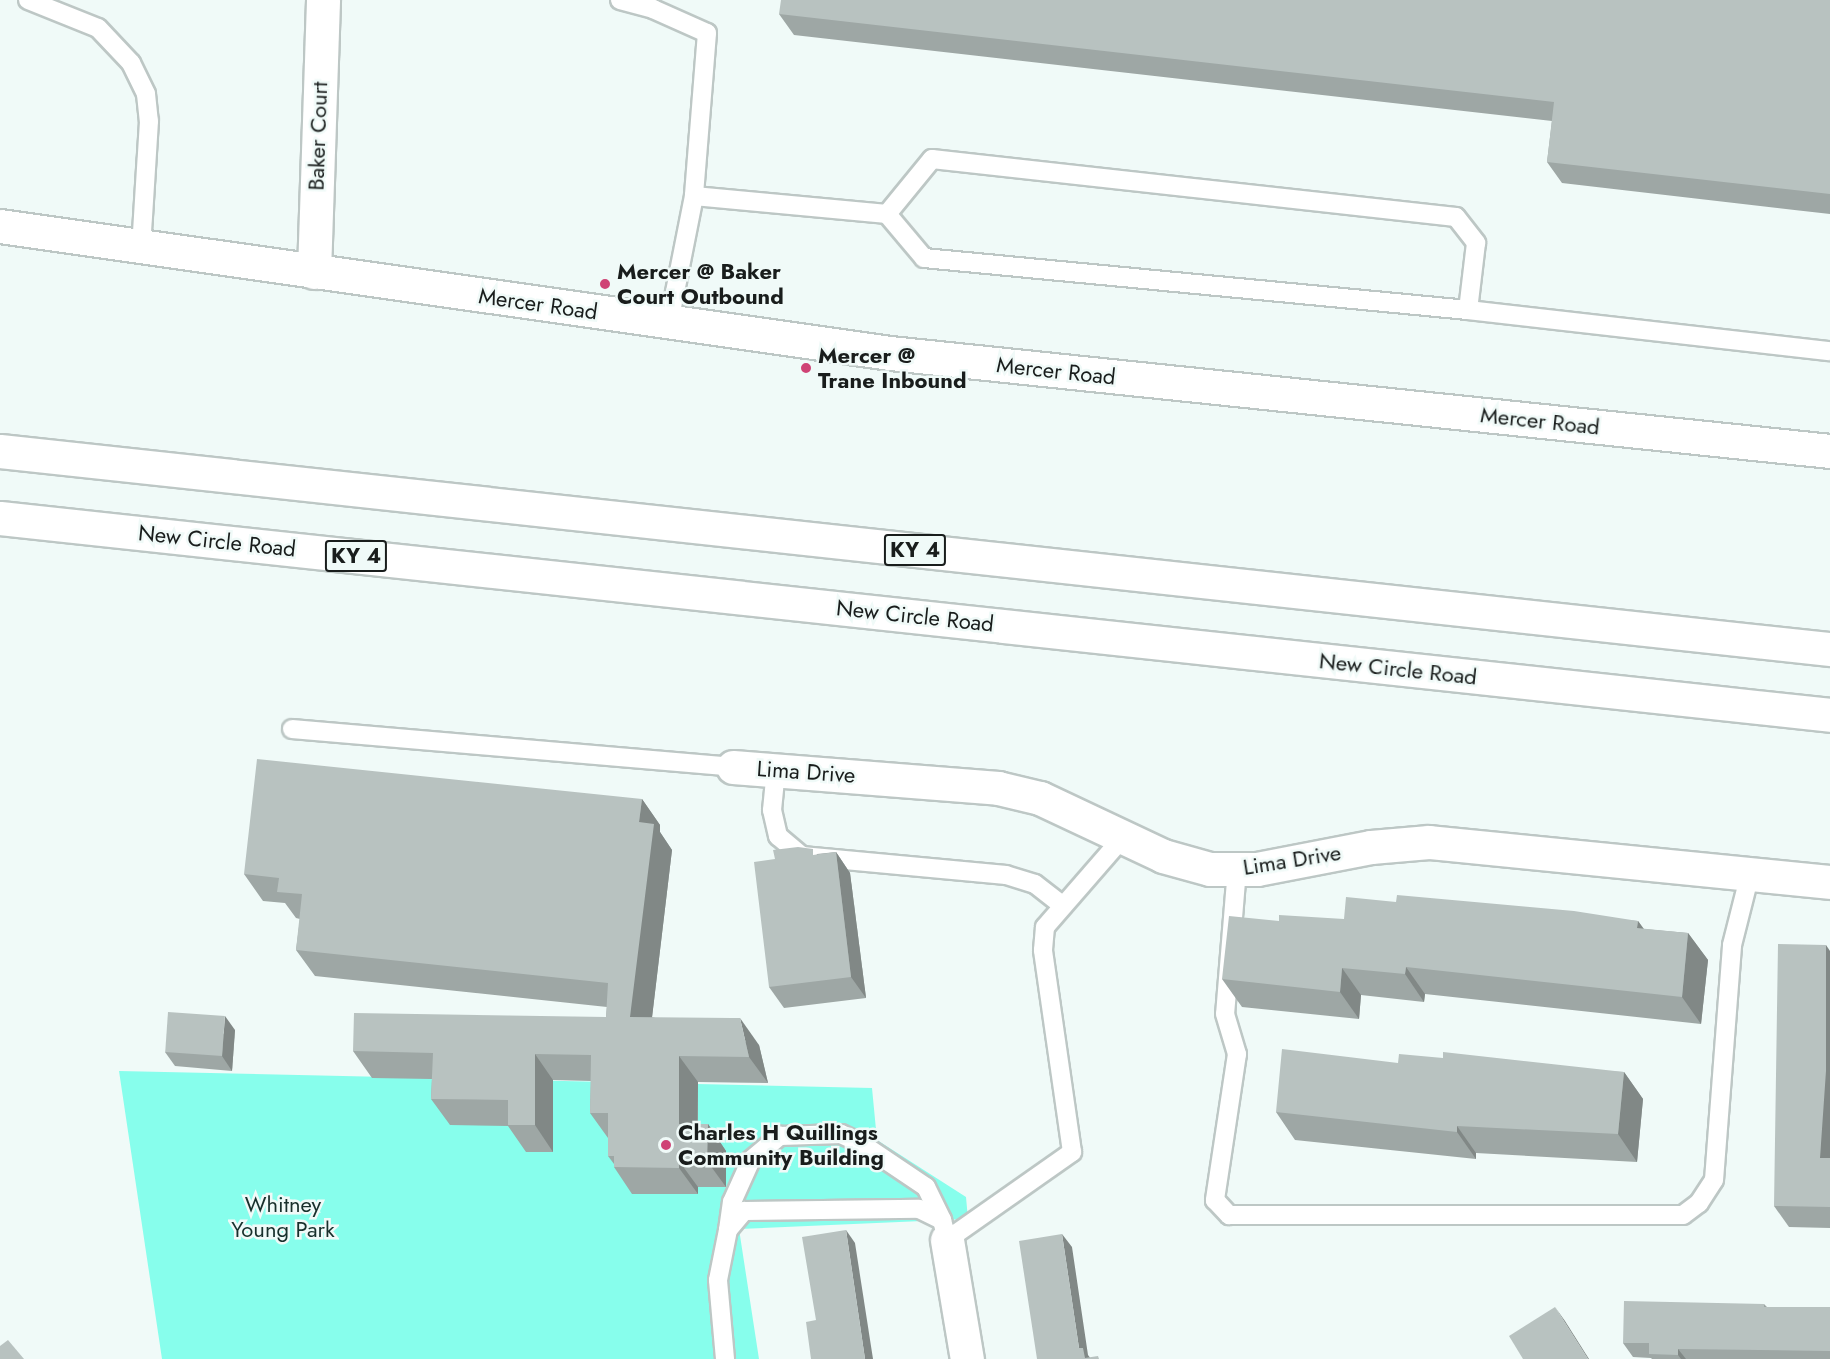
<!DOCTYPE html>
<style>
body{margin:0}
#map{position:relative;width:1830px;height:1359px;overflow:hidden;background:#f0faf8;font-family:Jost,sans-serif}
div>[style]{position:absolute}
.green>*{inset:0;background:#87feec}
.roads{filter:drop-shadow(2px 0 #bdc7c5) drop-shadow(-2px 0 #bdc7c5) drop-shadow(0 2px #bdc7c5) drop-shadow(0 -2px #bdc7c5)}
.lane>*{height:18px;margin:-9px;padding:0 9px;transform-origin:9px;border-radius:9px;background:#fff}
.street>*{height:33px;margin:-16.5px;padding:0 16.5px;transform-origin:16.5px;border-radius:16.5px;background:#fff}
.secondary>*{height:33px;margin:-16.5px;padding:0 16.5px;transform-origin:16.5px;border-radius:16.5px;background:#fff}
.highway>*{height:33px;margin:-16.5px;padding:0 16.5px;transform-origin:16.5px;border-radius:16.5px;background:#fff}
.wall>*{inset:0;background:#9ea7a5}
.shaded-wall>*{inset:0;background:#818886}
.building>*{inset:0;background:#b8c2c0;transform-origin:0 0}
.dots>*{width:16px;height:16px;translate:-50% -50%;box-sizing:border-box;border:3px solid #f0faf8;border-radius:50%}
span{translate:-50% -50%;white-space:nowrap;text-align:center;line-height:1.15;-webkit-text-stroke:5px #f0faf8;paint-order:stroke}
.shield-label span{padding:2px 4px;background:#f0faf8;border:2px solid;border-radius:4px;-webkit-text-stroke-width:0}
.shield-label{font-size:21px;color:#191d1c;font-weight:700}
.street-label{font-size:22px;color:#191d1c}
.poi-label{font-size:22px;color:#191d1c;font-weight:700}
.left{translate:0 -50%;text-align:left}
.park-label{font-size:22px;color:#18302c}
</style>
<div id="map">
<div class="green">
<div style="clip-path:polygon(119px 1071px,872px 1088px,877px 1140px,966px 1197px,968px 1219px,739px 1229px,759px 1359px,162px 1359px)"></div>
</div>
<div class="roads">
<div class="lane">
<div style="left:28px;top:0;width:75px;rotate:21.8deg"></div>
<div style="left:98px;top:28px;width:48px;rotate:46.7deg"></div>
<div style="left:131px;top:63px;width:34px;rotate:64deg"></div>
<div style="left:146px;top:94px;width:27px;rotate:84deg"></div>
<div style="left:149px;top:121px;width:126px;rotate:93.6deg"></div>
<div style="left:620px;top:0;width:34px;rotate:15deg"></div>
<div style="left:653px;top:9px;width:59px;rotate:24deg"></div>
<div style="left:707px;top:33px;width:164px;rotate:94.6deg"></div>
<div style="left:694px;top:196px;width:128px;rotate:101.2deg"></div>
<div style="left:694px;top:196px;width:194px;rotate:5.3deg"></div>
<div style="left:887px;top:214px;width:71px;rotate:-50.7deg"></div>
<div style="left:932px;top:159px;width:527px;rotate:6.32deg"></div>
<div style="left:1456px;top:217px;width:33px;rotate:52deg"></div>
<div style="left:1476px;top:243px;width:67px;rotate:96.8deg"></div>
<div style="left:1468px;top:310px;width:364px;rotate:6.5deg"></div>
<div style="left:887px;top:214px;width:57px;rotate:49.9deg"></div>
<div style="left:924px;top:258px;width:546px;rotate:5.46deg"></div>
<div style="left:292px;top:729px;width:443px;rotate:4.9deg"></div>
<div style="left:776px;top:770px;width:40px;rotate:95.7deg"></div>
<div style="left:772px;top:810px;width:27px;rotate:77deg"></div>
<div style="left:778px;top:836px;width:31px;rotate:40deg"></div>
<div style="left:802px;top:856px;width:205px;rotate:5.3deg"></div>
<div style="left:1006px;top:875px;width:30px;rotate:17deg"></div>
<div style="left:1035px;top:884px;width:34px;rotate:38deg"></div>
<div style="left:1237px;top:869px;width:145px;rotate:94.7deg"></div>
<div style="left:1225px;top:1014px;width:42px;rotate:73.3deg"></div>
<div style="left:1237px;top:1054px;width:148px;rotate:98.6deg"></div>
<div style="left:1215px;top:1200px;width:21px;rotate:47deg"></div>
<div style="left:1229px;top:1215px;width:454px"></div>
<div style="left:1683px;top:1215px;width:20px;rotate:-37deg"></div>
<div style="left:1699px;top:1203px;width:27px;rotate:-57deg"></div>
<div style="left:1714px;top:1180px;width:236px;rotate:-85.6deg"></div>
<div style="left:1732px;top:945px;width:73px;rotate:-75.8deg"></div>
<div style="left:728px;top:1230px;width:28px;rotate:-82deg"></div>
<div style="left:732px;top:1202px;width:46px;rotate:-65.7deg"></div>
<div style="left:751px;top:1160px;width:38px;rotate:-40deg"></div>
<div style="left:780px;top:1136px;width:61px;rotate:-1.9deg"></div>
<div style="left:841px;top:1134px;width:23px;rotate:25deg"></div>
<div style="left:862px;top:1144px;width:77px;rotate:33.9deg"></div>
<div style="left:926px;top:1187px;width:37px;rotate:64deg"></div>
<div style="left:725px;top:1359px;width:79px;rotate:-95.1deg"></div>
<div style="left:718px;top:1280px;width:51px;rotate:-78.7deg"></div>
<div style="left:728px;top:1230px;width:25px;rotate:-50deg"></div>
<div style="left:744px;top:1211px;width:175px;rotate:-0.7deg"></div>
<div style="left:919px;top:1209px;width:25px;rotate:26deg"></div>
<div style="left:942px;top:1220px;width:21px;rotate:76deg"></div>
<div style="left:947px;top:1240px;width:153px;rotate:-35.1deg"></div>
<div style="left:1072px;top:1152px;width:204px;rotate:-98.2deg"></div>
<div style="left:1043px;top:950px;width:23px;rotate:-85deg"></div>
<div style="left:1045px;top:927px;width:121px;rotate:-49deg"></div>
</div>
<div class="street">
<div style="left:314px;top:272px;width:272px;rotate:-88.1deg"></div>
<div style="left:733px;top:767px;width:266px;rotate:4.5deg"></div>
<div style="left:998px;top:788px;width:43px;rotate:13.4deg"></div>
<div style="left:1040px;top:798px;width:136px;rotate:25.2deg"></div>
<div style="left:1163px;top:856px;width:49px;rotate:15.5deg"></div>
<div style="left:1210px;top:869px;width:47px"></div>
<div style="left:1257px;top:869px;width:116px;rotate:-10.9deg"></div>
<div style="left:1371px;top:847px;width:58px;rotate:-4.9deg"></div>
<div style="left:1429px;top:842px;width:403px;rotate:5.7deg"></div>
<div style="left:947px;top:1240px;width:121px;rotate:80.5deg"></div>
</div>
<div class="secondary">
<div style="left:0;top:226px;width:899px;rotate:8.12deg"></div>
<div style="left:890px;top:353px;width:945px;rotate:5.95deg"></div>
</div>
<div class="highway">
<div style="left:0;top:451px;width:1841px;rotate:6.18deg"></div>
<div style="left:0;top:518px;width:1841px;rotate:6.14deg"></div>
</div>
</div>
<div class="wall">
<div style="clip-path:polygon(1830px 0,1830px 214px,1562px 183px,1547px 162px,1552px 121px,794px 35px,779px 14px)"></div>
<div style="clip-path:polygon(642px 799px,660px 825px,660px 832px,672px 850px,652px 1017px,759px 1045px,768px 1083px,698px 1082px,698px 1124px,708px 1124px,726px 1151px,726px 1187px,698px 1187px,698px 1194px,632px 1194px,614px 1167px,614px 1164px,608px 1156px,608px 1138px,590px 1113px,591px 1081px,553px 1080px,553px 1152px,526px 1152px,508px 1126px,450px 1125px,431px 1099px,432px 1079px,372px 1078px,353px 1051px,606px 1017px,607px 1007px,315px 976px,296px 950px,300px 919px,296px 918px,285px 903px,263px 901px,244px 874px)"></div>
<div style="clip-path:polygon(836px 852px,850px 873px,866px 998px,784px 1008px,769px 987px,817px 854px)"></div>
<div style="clip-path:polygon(1396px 902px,1638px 921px,1644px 929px,1688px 933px,1708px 960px,1701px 1024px,1425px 994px,1424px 1002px,1361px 995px,1359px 1019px,1242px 1007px,1222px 979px,1279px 921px,1344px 919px)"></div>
<div style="clip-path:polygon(1830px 951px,1830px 1228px,1789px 1227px,1774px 1206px)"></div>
<div style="clip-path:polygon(235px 1030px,232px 1071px,175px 1066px,165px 1052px)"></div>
<div style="clip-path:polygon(1398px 1063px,1624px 1072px,1643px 1099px,1637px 1162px,1476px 1153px,1476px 1159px,1295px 1140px,1276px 1112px)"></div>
<div style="clip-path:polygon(1764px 1304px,1767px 1307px,1830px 1307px,1830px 1359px,1652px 1359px,1651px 1358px,1633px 1357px,1623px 1343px)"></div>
</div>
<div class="shaded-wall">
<div style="clip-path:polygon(642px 799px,660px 825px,660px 832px,672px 850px,649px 1043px,630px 1017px,639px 822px)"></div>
<div style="clip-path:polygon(836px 852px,850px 873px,866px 998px,851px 977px)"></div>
<div style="clip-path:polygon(1638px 921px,1657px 948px,1637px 928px)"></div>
<div style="clip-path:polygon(1688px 933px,1708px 960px,1701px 1024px,1682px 997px)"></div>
<div style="clip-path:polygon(1826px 945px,1830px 951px,1830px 1172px,1820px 1158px)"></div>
<div style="clip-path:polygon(1406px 967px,1425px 994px,1424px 1002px,1405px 974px)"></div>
<div style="clip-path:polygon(1342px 968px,1361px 995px,1359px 1019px,1340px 992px)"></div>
<div style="clip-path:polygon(225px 1016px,235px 1030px,232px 1071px,222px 1056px)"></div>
<div style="clip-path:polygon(740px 1018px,759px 1045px,768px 1083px,749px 1057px)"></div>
<div style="clip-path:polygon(535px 1054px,553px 1080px,553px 1152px,535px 1125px)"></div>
<div style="clip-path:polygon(679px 1056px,698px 1082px,697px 1151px,679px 1124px)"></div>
<div style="clip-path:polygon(1624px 1072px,1643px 1099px,1637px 1162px,1618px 1134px)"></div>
<div style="clip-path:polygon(708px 1124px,726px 1151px,726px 1187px,707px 1161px)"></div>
<div style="clip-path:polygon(1457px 1126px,1476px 1153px,1476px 1159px,1457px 1132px)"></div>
<div style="clip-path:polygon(679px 1161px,698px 1187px,698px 1194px,679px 1168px)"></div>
<div style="clip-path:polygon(846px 1230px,855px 1243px,873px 1359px,865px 1359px)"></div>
<div style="clip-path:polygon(1062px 1234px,1072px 1247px,1088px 1355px,1091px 1359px,1085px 1359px,1079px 1348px)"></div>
<div style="clip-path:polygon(1555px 1307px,1565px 1321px,1589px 1359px,1588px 1359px)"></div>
<div style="clip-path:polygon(1678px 1349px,1686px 1359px,1681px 1359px,1678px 1355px)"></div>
</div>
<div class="building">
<div style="clip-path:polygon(781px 0,1830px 0,1830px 194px,1547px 162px,1554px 102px,779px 14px)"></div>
<div style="clip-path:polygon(257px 759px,642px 799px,639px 822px,654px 824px,630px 1017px,740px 1018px,749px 1057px,679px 1056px,679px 1124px,708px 1124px,707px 1161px,679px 1161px,679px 1168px,614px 1167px,614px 1156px,608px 1156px,608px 1113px,590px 1113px,591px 1055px,535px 1054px,535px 1125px,508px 1125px,508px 1100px,431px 1099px,433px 1053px,353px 1051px,354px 1013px,606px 1017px,608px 983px,296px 950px,302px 894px,277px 892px,279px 878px,244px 874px)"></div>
<div style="clip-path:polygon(798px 847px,813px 849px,813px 855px,836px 852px,851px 977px,769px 987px,754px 862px,775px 859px,773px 850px)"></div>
<div style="clip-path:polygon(1397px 895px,1574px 911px,1638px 921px,1637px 928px,1688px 933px,1682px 997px,1406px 967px,1405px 974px,1342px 968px,1340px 992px,1222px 979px,1229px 916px,1279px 921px,1279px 915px,1344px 919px,1346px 897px,1396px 902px)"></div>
<div style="clip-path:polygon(1778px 944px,1826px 945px,1826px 1071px,1820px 1158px,1830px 1158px,1830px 1207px,1774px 1206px)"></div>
<div style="left:168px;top:1012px;width:57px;height:40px;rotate:4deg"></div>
<div style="clip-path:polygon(1282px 1049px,1398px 1063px,1399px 1054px,1443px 1058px,1443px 1052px,1624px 1072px,1618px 1134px,1457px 1126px,1457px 1132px,1276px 1112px)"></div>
<div style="clip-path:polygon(846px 1230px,865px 1359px,811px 1359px,806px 1322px,816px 1320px,802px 1237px)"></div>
<div style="clip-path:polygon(1062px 1234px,1079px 1348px,1083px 1348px,1085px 1358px,1098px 1356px,1099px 1359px,1037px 1359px,1019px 1241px)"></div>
<div style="clip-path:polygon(1624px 1301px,1764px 1304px,1764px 1307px,1830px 1307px,1830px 1351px,1678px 1349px,1678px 1355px,1649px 1354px,1649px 1343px,1623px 1343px)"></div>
<div style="clip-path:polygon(1555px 1307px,1588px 1359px,1523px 1359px,1509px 1336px)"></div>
<div style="clip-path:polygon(8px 1340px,24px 1359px,0 1359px,0 1346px)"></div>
</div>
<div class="dots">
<div style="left:605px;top:284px;background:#cf4375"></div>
<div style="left:806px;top:368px;background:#cf4375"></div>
<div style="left:666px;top:1145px;background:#cf4375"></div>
</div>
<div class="shield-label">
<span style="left:915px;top:550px">KY 4</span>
<span style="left:356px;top:556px">KY 4</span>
</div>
<div class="street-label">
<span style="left:318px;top:136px;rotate:-88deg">Baker Court</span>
<span style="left:538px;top:304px;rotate:8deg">Mercer Road</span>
<span style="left:1056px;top:371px;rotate:6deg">Mercer Road</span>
<span style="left:1540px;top:421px;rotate:6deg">Mercer Road</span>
<span style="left:217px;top:541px;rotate:6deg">New Circle Road</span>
<span style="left:915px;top:616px;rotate:6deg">New Circle Road</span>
<span style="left:1398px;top:669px;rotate:6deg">New Circle Road</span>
<span style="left:806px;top:772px;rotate:4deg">Lima Drive</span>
<span style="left:1292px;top:860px;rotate:-9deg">Lima Drive</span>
</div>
<div class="poi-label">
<span class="left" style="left:617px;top:284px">Mercer @ Baker<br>Court Outbound</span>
<span class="left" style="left:818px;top:368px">Mercer @<br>Trane Inbound</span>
<span class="left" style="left:678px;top:1145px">Charles H Quillings<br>Community Building</span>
</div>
<div class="park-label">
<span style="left:283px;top:1217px">Whitney<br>Young Park</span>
</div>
</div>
